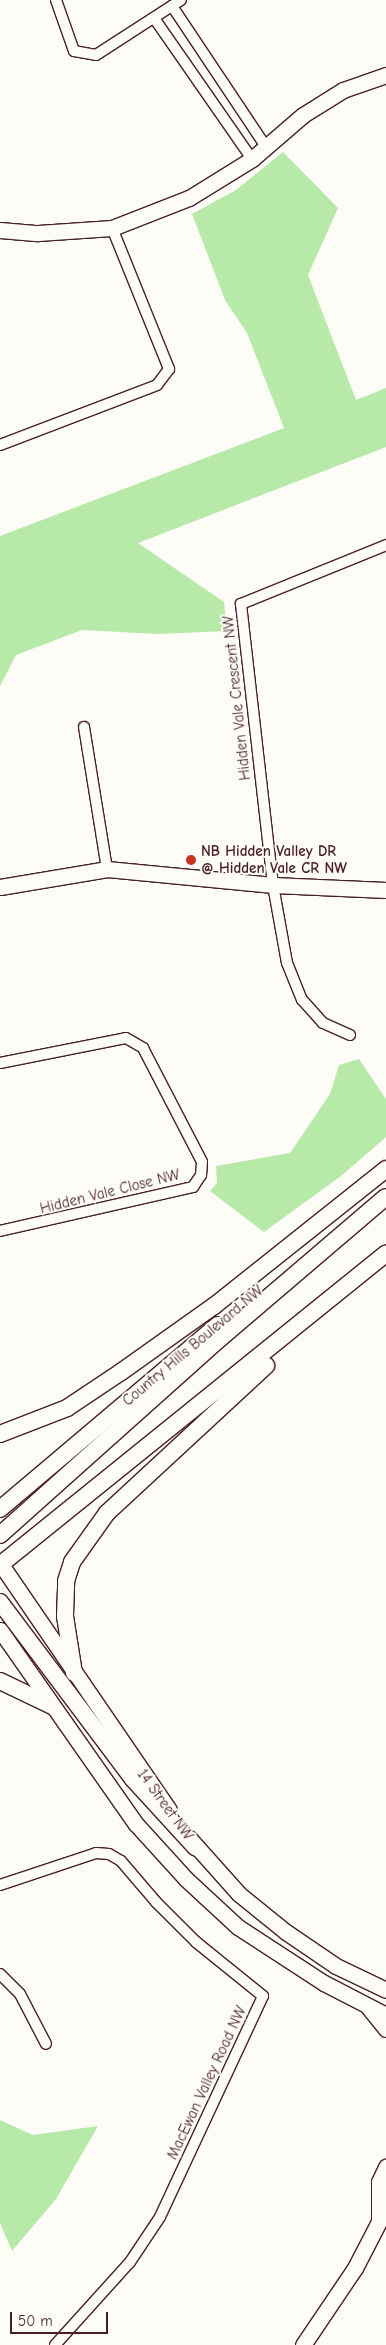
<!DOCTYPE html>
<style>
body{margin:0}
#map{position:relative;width:386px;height:2345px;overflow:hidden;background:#fdfcf7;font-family:"Comic Neue",sans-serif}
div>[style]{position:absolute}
.green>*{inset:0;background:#b7e9a9}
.roads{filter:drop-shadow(1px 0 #4a1f2b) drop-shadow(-1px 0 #4a1f2b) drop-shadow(0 1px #4a1f2b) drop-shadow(0 -1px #4a1f2b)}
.street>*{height:10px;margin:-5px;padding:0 5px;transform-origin:5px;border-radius:5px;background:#fdfcf7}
.secondary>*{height:15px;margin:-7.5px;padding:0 7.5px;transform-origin:7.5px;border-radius:7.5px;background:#fdfcf7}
.primary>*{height:16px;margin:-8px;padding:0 8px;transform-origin:8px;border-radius:8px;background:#fdfcf7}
.dots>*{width:14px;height:14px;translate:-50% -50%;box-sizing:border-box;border:2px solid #fdfcf7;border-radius:50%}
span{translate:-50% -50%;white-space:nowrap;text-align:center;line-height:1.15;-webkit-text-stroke:4px #fdfcf7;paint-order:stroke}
.street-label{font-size:15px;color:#4a1f2b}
.poi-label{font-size:15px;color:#4a1f2b;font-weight:700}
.left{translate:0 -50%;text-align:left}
.scale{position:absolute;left:10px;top:2312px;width:98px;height:22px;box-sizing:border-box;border:2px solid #4a1f2b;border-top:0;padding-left:6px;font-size:15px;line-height:18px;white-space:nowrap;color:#4a1f2b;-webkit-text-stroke:4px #fdfcf7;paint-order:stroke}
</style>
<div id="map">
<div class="green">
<div style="clip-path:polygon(283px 152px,338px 208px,308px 275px,356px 400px,386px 388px,386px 447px,138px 543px,224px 602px,227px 631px,158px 634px,82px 630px,16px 655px,0 686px,0 536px,284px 428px,247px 333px,225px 300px,192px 214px,236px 190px)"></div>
<div style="clip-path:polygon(359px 1059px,386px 1099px,386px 1137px,341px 1176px,264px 1232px,210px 1191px,217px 1183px,216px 1166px,290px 1153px,330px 1094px,339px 1065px)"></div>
<div style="clip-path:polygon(0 2120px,33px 2135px,98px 2126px,56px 2199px,12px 2251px,0 2223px)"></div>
</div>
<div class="roads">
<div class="street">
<div style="left:56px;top:0;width:54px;rotate:70.6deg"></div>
<div style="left:74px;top:51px;width:22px;rotate:10deg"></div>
<div style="left:96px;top:55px;width:101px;rotate:-32.9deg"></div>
<div style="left:172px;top:6px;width:169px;rotate:56.3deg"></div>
<div style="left:154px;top:18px;width:172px;rotate:55.2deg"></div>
<div style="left:0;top:445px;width:168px;rotate:-20.9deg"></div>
<div style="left:157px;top:385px;width:20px;rotate:-53deg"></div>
<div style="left:169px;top:369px;width:152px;rotate:-112deg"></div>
<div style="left:84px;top:727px;width:144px;rotate:80.8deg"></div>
<div style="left:350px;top:1035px;width:30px;rotate:-156deg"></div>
<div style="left:323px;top:1023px;width:31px;rotate:-132deg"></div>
<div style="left:302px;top:1000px;width:40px;rotate:-112deg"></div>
<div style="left:287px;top:963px;width:79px;rotate:-100.2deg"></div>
<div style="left:273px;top:885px;width:283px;rotate:-96.5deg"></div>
<div style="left:241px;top:604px;width:157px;rotate:-22.1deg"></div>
<div style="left:0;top:1063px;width:128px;rotate:-11.2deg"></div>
<div style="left:126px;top:1038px;width:20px;rotate:30deg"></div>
<div style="left:143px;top:1048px;width:128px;rotate:62.6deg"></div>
<div style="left:202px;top:1162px;width:13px;rotate:94deg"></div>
<div style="left:201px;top:1175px;width:14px;rotate:124deg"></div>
<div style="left:193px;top:1187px;width:198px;rotate:167.2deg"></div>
<div style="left:0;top:1885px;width:101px;rotate:-18.4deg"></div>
<div style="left:96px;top:1853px;width:13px;rotate:4deg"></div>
<div style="left:109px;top:1854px;width:14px;rotate:30deg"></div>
<div style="left:121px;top:1861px;width:54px;rotate:49.5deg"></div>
<div style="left:156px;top:1902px;width:57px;rotate:45deg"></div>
<div style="left:196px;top:1942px;width:86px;rotate:38.9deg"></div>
<div style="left:263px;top:1996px;width:244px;rotate:115deg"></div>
<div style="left:160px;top:2217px;width:54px;rotate:123.7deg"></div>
<div style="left:130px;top:2262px;width:112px;rotate:132.1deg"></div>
<div style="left:0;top:1974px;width:28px;rotate:45deg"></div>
<div style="left:20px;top:1994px;width:56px;rotate:62.5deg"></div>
</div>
<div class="secondary">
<div style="left:0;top:230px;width:38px;rotate:5deg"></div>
<div style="left:38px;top:233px;width:74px;rotate:-3.9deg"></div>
<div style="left:112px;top:228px;width:83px;rotate:-21.3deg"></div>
<div style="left:189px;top:198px;width:74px;rotate:-31.8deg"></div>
<div style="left:252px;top:159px;width:67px;rotate:-40.8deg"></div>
<div style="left:303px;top:115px;width:47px;rotate:-32deg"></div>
<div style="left:343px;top:90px;width:46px;rotate:-19.2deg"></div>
<div style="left:0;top:887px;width:109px;rotate:-9.5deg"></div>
<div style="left:107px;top:869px;width:167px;rotate:5.5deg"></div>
<div style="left:273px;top:885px;width:113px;rotate:2.5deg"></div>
<div style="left:0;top:1563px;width:299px;rotate:55.6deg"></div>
<div style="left:0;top:1630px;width:237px;rotate:55deg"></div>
<div style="left:136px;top:1824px;width:74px;rotate:47.7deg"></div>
<div style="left:186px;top:1879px;width:71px;rotate:42.7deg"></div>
<div style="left:238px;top:1927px;width:103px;rotate:33.1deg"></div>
<div style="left:324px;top:1983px;width:70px;rotate:27.3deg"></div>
<div style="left:189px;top:1838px;width:75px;rotate:48.2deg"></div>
<div style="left:239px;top:1894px;width:60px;rotate:39deg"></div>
<div style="left:286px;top:1932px;width:60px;rotate:34.2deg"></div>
<div style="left:336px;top:1966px;width:55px;rotate:25.6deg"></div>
<div style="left:369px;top:2008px;width:27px;rotate:51deg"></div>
<div style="left:379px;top:2218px;width:36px;rotate:-90deg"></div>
<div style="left:379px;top:2182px;width:17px;rotate:-65deg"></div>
<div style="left:303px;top:2345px;width:93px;rotate:-56deg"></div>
<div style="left:355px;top:2268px;width:68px;rotate:-62.7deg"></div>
</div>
<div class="primary">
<div style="left:0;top:1434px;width:72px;rotate:-21.2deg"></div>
<div style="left:67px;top:1408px;width:65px;rotate:-33.7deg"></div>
<div style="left:121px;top:1372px;width:114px;rotate:-35.4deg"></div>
<div style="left:214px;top:1306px;width:220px;rotate:-38.5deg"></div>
<div style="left:0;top:1509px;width:285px;rotate:-40.2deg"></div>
<div style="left:0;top:1535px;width:290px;rotate:-41.8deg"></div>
<div style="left:216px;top:1342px;width:223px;rotate:-40.5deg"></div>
<div style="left:0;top:1565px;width:496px;rotate:-38.9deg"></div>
<div style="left:0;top:1602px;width:221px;rotate:53.1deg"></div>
<div style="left:133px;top:1779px;width:93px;rotate:47.6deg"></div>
<div style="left:74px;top:1673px;width:58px;rotate:-99deg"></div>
<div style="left:65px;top:1616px;width:35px;rotate:-88deg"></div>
<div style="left:66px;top:1581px;width:20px;rotate:-72deg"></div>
<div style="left:72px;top:1562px;width:60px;rotate:-54.5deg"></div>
<div style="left:107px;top:1513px;width:217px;rotate:-42.8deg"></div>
<div style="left:0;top:1681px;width:58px;rotate:25.7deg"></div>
</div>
</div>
<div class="dots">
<div style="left:191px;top:860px;background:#c8321e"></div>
</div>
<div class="street-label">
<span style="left:237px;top:698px;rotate:-96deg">Hidden Vale Crescent NW</span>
<span style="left:110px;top:1192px;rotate:-14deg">Hidden Vale Close NW</span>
<span style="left:193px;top:1346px;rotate:-40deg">Country Hills Boulevard NW</span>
<span style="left:165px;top:1805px;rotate:54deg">14 Street NW</span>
<span style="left:207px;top:2083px;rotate:-65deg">MacEwan Valley Road NW</span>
</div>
<div class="poi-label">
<span class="left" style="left:201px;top:860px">NB Hidden Valley DR<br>@ Hidden Vale CR NW</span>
</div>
<div class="scale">50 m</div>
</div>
